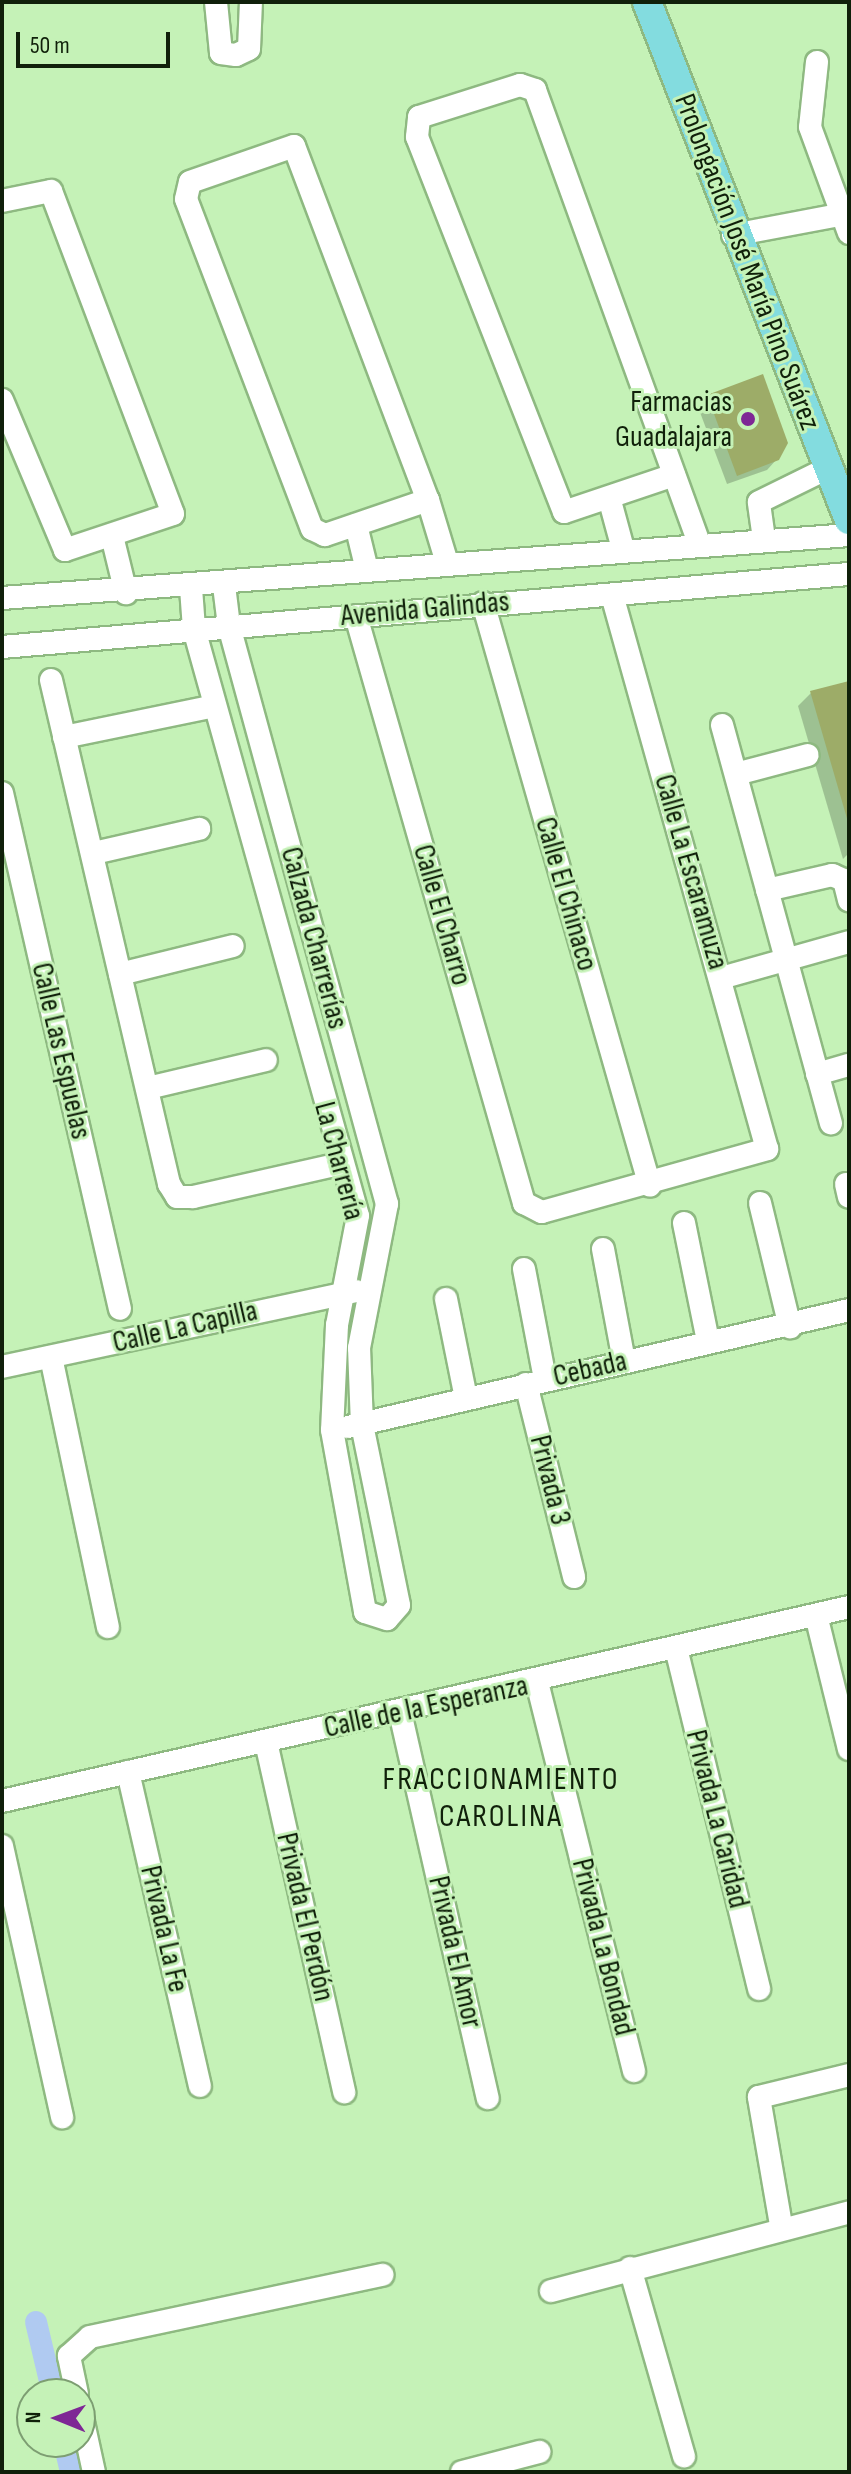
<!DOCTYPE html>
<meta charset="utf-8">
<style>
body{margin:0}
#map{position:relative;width:851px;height:2474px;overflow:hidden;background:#c5f2b7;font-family:"Sofia Sans Condensed",sans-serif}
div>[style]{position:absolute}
.shadow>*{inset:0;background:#0003}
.canal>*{height:22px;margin:-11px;padding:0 11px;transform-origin:11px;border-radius:11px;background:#b0caf1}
.building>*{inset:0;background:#9dac68}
.roads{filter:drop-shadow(2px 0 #8eb981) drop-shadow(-2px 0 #8eb981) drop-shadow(0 2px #8eb981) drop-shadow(0 -2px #8eb981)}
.minor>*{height:22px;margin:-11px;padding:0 11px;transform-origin:11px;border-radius:11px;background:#fff}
.major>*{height:28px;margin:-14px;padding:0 14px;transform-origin:14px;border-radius:14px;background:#83dcdf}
.dots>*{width:22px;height:22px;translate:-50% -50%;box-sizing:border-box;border:4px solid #c5f2b7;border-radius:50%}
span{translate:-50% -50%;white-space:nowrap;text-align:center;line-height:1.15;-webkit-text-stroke:6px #c5f2b7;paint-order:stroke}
.street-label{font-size:30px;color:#10200a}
.poi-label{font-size:30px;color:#10200a}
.right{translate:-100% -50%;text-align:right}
.neighbourhood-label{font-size:32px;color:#10200a;letter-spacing:2px}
.frame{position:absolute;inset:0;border:4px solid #10200a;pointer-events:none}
.north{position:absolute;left:16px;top:2378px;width:80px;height:80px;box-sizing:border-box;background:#c5f2b7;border:2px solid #7d9e72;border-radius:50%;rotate:271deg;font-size:22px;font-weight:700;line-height:32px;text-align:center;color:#10200a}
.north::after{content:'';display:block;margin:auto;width:28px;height:36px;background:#7e2795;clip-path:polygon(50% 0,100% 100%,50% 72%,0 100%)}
.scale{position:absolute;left:16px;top:32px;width:154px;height:36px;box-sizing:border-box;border:4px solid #10200a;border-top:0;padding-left:10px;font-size:24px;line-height:28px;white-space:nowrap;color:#10200a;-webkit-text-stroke:6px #c5f2b7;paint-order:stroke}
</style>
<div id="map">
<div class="shadow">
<div style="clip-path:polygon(708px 397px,777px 459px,767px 470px,727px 484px,698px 407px)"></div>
<div style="clip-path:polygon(849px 683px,849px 853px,843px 859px,798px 706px,811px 693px)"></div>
</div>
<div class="canal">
<div style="left:36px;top:2322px;width:74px;rotate:76.7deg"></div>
<div style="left:64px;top:2442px;width:31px;rotate:77deg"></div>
</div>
<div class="building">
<div style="clip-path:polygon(763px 374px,788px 443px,779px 460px,737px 476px,707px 395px)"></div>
<div style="clip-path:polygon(849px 681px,849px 822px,848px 822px,810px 691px)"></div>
</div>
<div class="roads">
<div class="minor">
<div style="left:216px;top:2px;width:51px;rotate:84.4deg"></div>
<div style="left:221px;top:53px;width:15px;rotate:8deg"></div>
<div style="left:236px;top:55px;width:14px;rotate:-25deg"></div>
<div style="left:249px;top:49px;width:47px;rotate:-87.6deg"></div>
<div style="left:817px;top:62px;width:65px;rotate:96.1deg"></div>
<div style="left:810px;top:127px;width:113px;rotate:69.8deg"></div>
<div style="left:2px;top:201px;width:50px;rotate:-11.5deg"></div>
<div style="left:51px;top:191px;width:345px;rotate:69.3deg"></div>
<div style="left:173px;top:514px;width:114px;rotate:161.6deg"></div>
<div style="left:65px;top:550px;width:163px;rotate:-112.8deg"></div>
<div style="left:733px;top:235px;width:118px;rotate:-10.7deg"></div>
<div style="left:674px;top:475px;width:116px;rotate:161.4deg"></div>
<div style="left:564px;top:512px;width:403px;rotate:-111.4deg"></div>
<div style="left:417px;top:137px;width:20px;rotate:-84deg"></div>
<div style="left:419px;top:117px;width:106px;rotate:-17.6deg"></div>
<div style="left:520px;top:85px;width:16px;rotate:18deg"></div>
<div style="left:535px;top:90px;width:482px;rotate:70.1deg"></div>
<div style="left:428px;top:500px;width:109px;rotate:161.2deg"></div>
<div style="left:325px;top:535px;width:14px;rotate:-155deg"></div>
<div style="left:312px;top:529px;width:353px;rotate:-110.9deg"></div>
<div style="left:186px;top:199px;width:17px;rotate:-77deg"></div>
<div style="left:190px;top:182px;width:110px;rotate:-19.1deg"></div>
<div style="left:294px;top:146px;width:379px;rotate:69.3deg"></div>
<div style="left:428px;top:500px;width:66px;rotate:73.2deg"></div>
<div style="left:610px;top:501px;width:50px;rotate:74.8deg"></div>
<div style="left:356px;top:525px;width:46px;rotate:76.3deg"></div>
<div style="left:112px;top:536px;width:59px;rotate:76.2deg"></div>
<div style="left:764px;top:539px;width:37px;rotate:-98deg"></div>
<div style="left:759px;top:502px;width:77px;rotate:-26.2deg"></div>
<div style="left:191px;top:588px;width:41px;rotate:85.8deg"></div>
<div style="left:194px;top:629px;width:609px;rotate:74.39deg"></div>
<div style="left:358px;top:1216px;width:111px;rotate:100.9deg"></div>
<div style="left:337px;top:1325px;width:105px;rotate:92.7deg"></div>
<div style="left:332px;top:1430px;width:185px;rotate:79.7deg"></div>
<div style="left:365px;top:1612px;width:23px;rotate:18deg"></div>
<div style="left:387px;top:1619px;width:18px;rotate:-49deg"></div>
<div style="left:399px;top:1605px;width:184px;rotate:-101.6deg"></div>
<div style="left:362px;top:1425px;width:77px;rotate:-92.2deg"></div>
<div style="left:359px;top:1348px;width:147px;rotate:-79deg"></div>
<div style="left:387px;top:1204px;width:599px;rotate:-105.29deg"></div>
<div style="left:229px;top:626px;width:41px;rotate:-97deg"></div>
<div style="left:2px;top:598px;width:849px;rotate:-4.25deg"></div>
<div style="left:483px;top:603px;width:606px;rotate:74.02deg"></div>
<div style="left:356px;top:616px;width:611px;rotate:74.03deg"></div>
<div style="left:524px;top:1203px;width:20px;rotate:27deg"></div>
<div style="left:542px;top:1212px;width:234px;rotate:-15.6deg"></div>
<div style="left:767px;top:1149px;width:575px;rotate:-105.63deg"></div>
<div style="left:2px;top:647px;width:850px;rotate:-4.93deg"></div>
<div style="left:51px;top:680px;width:518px;rotate:76.82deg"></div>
<div style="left:169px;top:1184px;width:15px;rotate:58deg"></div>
<div style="left:177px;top:1197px;width:16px"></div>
<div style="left:193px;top:1197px;width:151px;rotate:-12.7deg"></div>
<div style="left:722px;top:725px;width:413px;rotate:74.7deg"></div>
<div style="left:64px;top:737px;width:154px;rotate:-11.6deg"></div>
<div style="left:736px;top:774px;width:74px;rotate:-14.8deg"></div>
<div style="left:2px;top:793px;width:529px;rotate:77.12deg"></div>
<div style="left:94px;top:853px;width:108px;rotate:-12.9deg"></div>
<div style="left:767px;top:890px;width:67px;rotate:-13deg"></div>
<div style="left:832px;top:875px;width:13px;rotate:23deg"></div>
<div style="left:844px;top:880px;width:21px;rotate:76deg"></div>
<div style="left:120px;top:974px;width:116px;rotate:-13.9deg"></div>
<div style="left:721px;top:978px;width:133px;rotate:-15.7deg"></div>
<div style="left:817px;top:1074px;width:33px;rotate:-16deg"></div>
<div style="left:148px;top:1088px;width:121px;rotate:-13.3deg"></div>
<div style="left:846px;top:1184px;width:13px;rotate:77deg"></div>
<div style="left:760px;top:1203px;width:128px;rotate:76.4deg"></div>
<div style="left:684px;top:1223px;width:120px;rotate:78.5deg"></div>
<div style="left:603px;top:1249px;width:114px;rotate:79.4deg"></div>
<div style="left:524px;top:1269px;width:112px;rotate:79.2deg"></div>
<div style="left:446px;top:1299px;width:101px;rotate:78.6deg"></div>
<div style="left:51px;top:1357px;width:276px;rotate:78.1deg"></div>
<div style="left:2px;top:1367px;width:362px;rotate:-12.1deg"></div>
<div style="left:526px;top:1384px;width:199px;rotate:76deg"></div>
<div style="left:348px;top:1427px;width:514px;rotate:-13.14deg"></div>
<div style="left:816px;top:1615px;width:138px;rotate:76.2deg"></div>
<div style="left:676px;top:1648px;width:351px;rotate:76.3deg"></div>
<div style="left:537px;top:1682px;width:401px;rotate:76deg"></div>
<div style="left:400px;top:1712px;width:396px;rotate:77.2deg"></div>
<div style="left:266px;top:1742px;width:359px;rotate:77.4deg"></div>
<div style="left:128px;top:1772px;width:322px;rotate:77.1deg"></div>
<div style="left:2px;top:1801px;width:869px;rotate:-12.9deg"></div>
<div style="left:2px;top:1846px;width:278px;rotate:77.5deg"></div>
<div style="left:781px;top:2225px;width:130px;rotate:-99.8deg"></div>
<div style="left:759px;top:2097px;width:93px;rotate:-13.7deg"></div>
<div style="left:630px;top:2268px;width:196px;rotate:74deg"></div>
<div style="left:551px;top:2291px;width:308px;rotate:-14.8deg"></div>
<div style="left:77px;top:2394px;width:39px;rotate:-102deg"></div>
<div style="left:69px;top:2356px;width:28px;rotate:-42deg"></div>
<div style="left:90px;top:2337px;width:299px;rotate:-12deg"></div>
<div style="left:80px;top:2408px;width:66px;rotate:77.7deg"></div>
<div style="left:462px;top:2472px;width:80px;rotate:-14.6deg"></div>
</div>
<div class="major">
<div style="left:647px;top:2px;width:556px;rotate:68.7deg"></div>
</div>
</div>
<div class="dots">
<div style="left:748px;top:419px;background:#7e2795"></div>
</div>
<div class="street-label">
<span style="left:747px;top:262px;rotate:69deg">Prolongación José María Pino Suárez</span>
<span style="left:425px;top:609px;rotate:-5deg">Avenida Galindas</span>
<span style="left:691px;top:872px;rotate:74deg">Calle La Escaramuza</span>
<span style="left:566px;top:894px;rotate:74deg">Calle El Chinaco</span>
<span style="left:442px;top:915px;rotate:74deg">Calle El Charro</span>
<span style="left:314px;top:938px;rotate:75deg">Calzada Charrerías</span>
<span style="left:61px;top:1051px;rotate:77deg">Calle Las Espuelas</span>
<span style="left:339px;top:1161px;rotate:75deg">La Charrería</span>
<span style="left:185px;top:1327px;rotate:-13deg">Calle La Capilla</span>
<span style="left:590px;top:1369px;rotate:-13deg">Cebada</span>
<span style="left:550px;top:1480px;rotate:76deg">Privada 3</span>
<span style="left:426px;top:1707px;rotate:-12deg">Calle de la Esperanza</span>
<span style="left:717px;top:1819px;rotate:76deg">Privada La Caridad</span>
<span style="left:305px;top:1917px;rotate:77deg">Privada El Perdón</span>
<span style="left:164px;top:1929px;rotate:77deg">Privada La Fe</span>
<span style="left:603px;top:1947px;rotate:76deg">Privada La Bondad</span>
<span style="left:455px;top:1952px;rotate:77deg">Privada El Amor</span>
</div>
<div class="poi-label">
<span class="right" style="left:732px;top:419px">Farmacias<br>Guadalajara</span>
</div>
<div class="neighbourhood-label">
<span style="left:501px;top:1799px">FRACCIONAMIENTO<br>CAROLINA</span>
</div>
<div class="frame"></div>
<div class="north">N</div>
<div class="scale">50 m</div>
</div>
